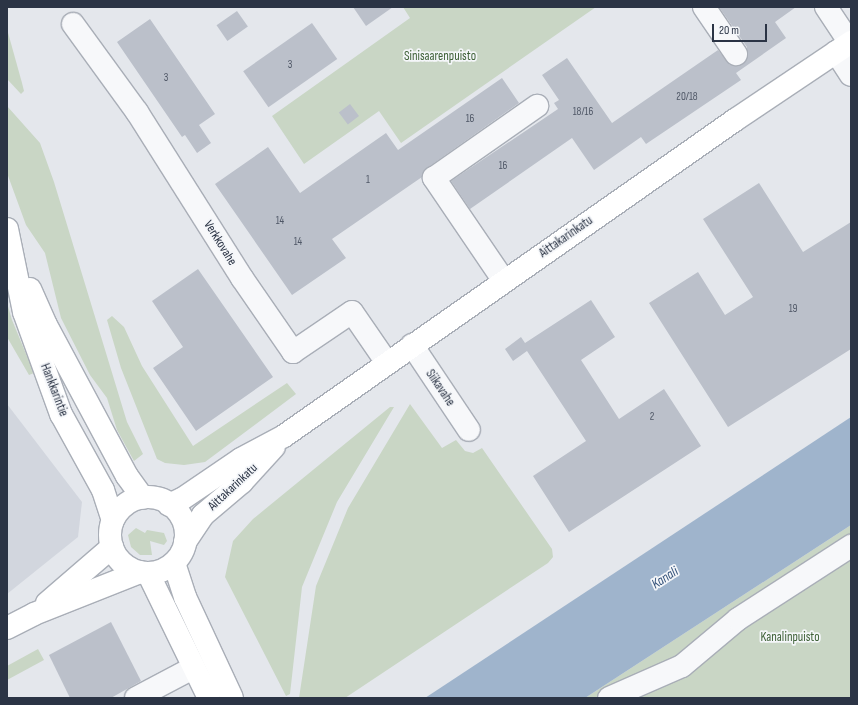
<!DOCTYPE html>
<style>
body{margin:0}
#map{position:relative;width:858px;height:705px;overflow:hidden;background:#e4e7ec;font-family:"Sofia Sans Condensed",sans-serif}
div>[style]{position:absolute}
.built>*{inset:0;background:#d2d6de}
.green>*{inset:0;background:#c9d6c5}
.water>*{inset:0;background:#9fb4cc}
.building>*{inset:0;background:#bbc0ca;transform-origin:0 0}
.roads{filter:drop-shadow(1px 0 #a9aeb7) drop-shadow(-1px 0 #a9aeb7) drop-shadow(0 1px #a9aeb7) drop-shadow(0 -1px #a9aeb7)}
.minor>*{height:22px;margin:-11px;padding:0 11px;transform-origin:11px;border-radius:11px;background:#f7f8fa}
.major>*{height:22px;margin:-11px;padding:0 11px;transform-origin:11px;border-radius:11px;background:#fff}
.major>.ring{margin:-11px;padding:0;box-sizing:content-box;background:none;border:22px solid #fff;border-radius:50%}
span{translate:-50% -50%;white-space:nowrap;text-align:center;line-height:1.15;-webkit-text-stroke:3.5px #f4f6f9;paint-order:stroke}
.number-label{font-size:11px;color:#4f5766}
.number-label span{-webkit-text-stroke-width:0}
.park-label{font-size:13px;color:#3f6138}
.street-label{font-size:13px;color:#2b3445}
.water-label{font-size:14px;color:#34527a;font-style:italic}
.frame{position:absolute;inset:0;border:8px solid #2b3445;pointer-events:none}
.scale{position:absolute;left:712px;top:24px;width:55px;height:18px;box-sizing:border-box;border:2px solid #2b3445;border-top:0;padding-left:5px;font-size:12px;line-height:14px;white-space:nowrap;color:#2b3445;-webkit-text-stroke:3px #f4f6f9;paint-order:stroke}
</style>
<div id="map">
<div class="built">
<div style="clip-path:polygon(7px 404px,82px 502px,78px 537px,7px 594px)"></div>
</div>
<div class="green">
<div style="clip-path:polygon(403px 7px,596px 7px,401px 143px,379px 111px,304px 164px,272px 116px,410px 18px)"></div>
<div style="clip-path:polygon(7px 29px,22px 83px,24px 91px,21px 94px,7px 79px)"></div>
<div style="clip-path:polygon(7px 106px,40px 143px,54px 182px,127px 422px,143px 454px,134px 461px,117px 430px,107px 398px,90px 375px,61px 318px,45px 253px,26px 225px,7px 173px)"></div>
<div style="clip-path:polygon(7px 303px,12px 320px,34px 373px,29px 375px,7px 337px)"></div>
<div style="clip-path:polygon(112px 316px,124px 327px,142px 366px,193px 446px,287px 383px,296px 394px,205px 462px,184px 465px,165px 463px,157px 459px,121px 368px,107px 320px)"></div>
<div style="clip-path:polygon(410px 404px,442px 448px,456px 440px,465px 451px,473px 453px,482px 448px,552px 549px,553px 557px,548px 563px,345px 698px,299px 698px,316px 586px,348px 508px)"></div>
<div style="clip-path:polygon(390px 407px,394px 407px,337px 502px,302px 587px,290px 694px,286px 696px,225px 577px,233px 541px,253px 519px)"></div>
<div style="clip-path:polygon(851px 525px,851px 698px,585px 698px)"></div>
<div style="clip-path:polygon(136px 528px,145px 533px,147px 530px,164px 533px,167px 541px,164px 545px,150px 541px,152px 555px,140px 555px,131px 547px,128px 535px)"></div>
<div style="clip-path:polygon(38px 649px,44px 660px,7px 680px,7px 666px)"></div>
</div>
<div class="water">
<div style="clip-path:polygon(851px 417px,851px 525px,585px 698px,425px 698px)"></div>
</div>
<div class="building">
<div style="clip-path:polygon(353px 7px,393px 7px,366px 26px)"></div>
<div style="clip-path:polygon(719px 7px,796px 7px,775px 22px,786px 38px,736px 73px,741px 80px,646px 144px,641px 137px,594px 170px,572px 138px,470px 209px,451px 181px,558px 109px,554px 103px,559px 100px,542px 75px,567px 58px,612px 123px,718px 50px,730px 65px,743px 64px,747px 59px,747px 47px)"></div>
<div style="left:237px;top:11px;width:19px;height:25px;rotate:55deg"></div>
<div style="clip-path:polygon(150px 19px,215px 114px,199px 125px,211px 143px,197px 153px,185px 135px,182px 137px,117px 42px)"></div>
<div style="left:312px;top:23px;width:44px;height:84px;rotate:55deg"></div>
<div style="clip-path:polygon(502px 78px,519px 103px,427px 168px,422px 177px,332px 239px,346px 258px,292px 295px,215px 184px,268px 147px,300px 193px,386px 133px,398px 150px)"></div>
<div style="left:350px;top:104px;width:15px;height:14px;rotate:53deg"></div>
<div style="clip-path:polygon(759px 183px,803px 252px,851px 222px,851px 349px,728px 427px,649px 303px,698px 272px,725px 315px,753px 297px,703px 219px)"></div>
<div style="clip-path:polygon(198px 269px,273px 377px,196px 431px,153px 368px,183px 347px,152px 301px)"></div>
<div style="clip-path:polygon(591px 300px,615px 337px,581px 360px,619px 419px,664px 389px,701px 446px,569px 532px,533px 476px,586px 441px,527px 351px,513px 361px,505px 349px,521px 337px,525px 343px)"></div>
<div style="clip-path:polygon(111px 622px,141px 681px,111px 698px,70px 698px,49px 655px)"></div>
</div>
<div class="roads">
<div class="minor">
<div style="left:704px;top:7px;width:57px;rotate:55.8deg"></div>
<div style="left:826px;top:7px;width:43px;rotate:56.3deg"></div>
<div style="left:73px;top:24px;width:109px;rotate:54deg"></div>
<div style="left:137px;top:112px;width:196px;rotate:57.7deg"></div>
<div style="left:242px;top:278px;width:90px;rotate:55.4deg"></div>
<div style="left:293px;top:352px;width:71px;rotate:-34.1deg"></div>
<div style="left:352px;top:312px;width:62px;rotate:55.5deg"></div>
<div style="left:836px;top:52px;width:27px;rotate:57deg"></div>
<div style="left:504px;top:281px;width:125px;rotate:-124.2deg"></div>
<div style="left:434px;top:178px;width:126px;rotate:-35deg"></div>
<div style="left:412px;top:345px;width:102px;rotate:56.2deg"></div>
<div style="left:136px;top:698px;width:64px;rotate:-27.8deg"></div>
<div style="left:609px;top:698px;width:80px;rotate:-23.7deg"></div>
<div style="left:682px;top:666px;width:73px;rotate:-40deg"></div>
<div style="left:738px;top:619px;width:135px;rotate:-32.9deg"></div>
</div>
<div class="major">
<div style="left:7px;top:229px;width:85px;rotate:78.4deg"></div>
<div style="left:24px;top:312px;width:109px;rotate:70.1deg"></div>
<div style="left:61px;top:414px;width:87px;rotate:61.1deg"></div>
<div style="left:103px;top:490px;width:32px;rotate:72deg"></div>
<div style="left:30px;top:289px;width:39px;rotate:66deg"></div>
<div style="left:46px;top:325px;width:171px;rotate:61.8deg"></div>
<div style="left:127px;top:476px;width:27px;rotate:54deg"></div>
<div class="ring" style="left:110px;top:497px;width:54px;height:54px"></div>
<div style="left:169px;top:505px;width:14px;rotate:-25deg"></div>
<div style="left:182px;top:499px;width:71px;rotate:-34.1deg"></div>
<div style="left:241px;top:459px;width:49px;rotate:-28.1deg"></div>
<div style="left:284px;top:436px;width:551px;rotate:-35.02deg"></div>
<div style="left:735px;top:120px;width:140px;rotate:-33.9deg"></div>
<div style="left:185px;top:542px;width:32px;rotate:-56deg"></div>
<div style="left:203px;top:515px;width:51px;rotate:-40.2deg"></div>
<div style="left:242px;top:482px;width:47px;rotate:-47.6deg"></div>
<div style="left:174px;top:563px;width:36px;rotate:72deg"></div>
<div style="left:185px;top:597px;width:111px;rotate:65deg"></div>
<div style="left:148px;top:573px;width:139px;rotate:64deg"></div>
<div style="left:47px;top:603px;width:86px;rotate:-40.7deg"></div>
<div style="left:7px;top:628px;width:30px;rotate:-27deg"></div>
<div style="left:34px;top:614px;width:114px;rotate:-21.6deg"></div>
</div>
</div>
<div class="number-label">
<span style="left:290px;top:65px">3</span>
<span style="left:166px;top:78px">3</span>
<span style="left:687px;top:97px">20/18</span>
<span style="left:583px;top:112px">18/16</span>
<span style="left:470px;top:119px">16</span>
<span style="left:503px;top:166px">16</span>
<span style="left:368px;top:180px">1</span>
<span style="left:280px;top:221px">14</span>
<span style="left:298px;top:242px">14</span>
<span style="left:793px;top:309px">19</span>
<span style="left:652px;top:417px">2</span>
</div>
<div class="park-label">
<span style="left:440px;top:56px">Sinisaarenpuisto</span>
<span style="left:790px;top:637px">Kanalinpuisto</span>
</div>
<div class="street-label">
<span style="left:566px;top:237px;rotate:-35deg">Aittakarinkatu</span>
<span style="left:220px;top:243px;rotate:58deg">Verkkovahe</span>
<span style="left:440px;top:388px;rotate:56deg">Siikavahe</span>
<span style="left:54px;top:390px;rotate:69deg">Hankkarintie</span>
<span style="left:233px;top:487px;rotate:-43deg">Aittakarinkatu</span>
</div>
<div class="water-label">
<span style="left:665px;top:578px;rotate:-33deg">Kanali</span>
</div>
<div class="frame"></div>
<div class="scale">20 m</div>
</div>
